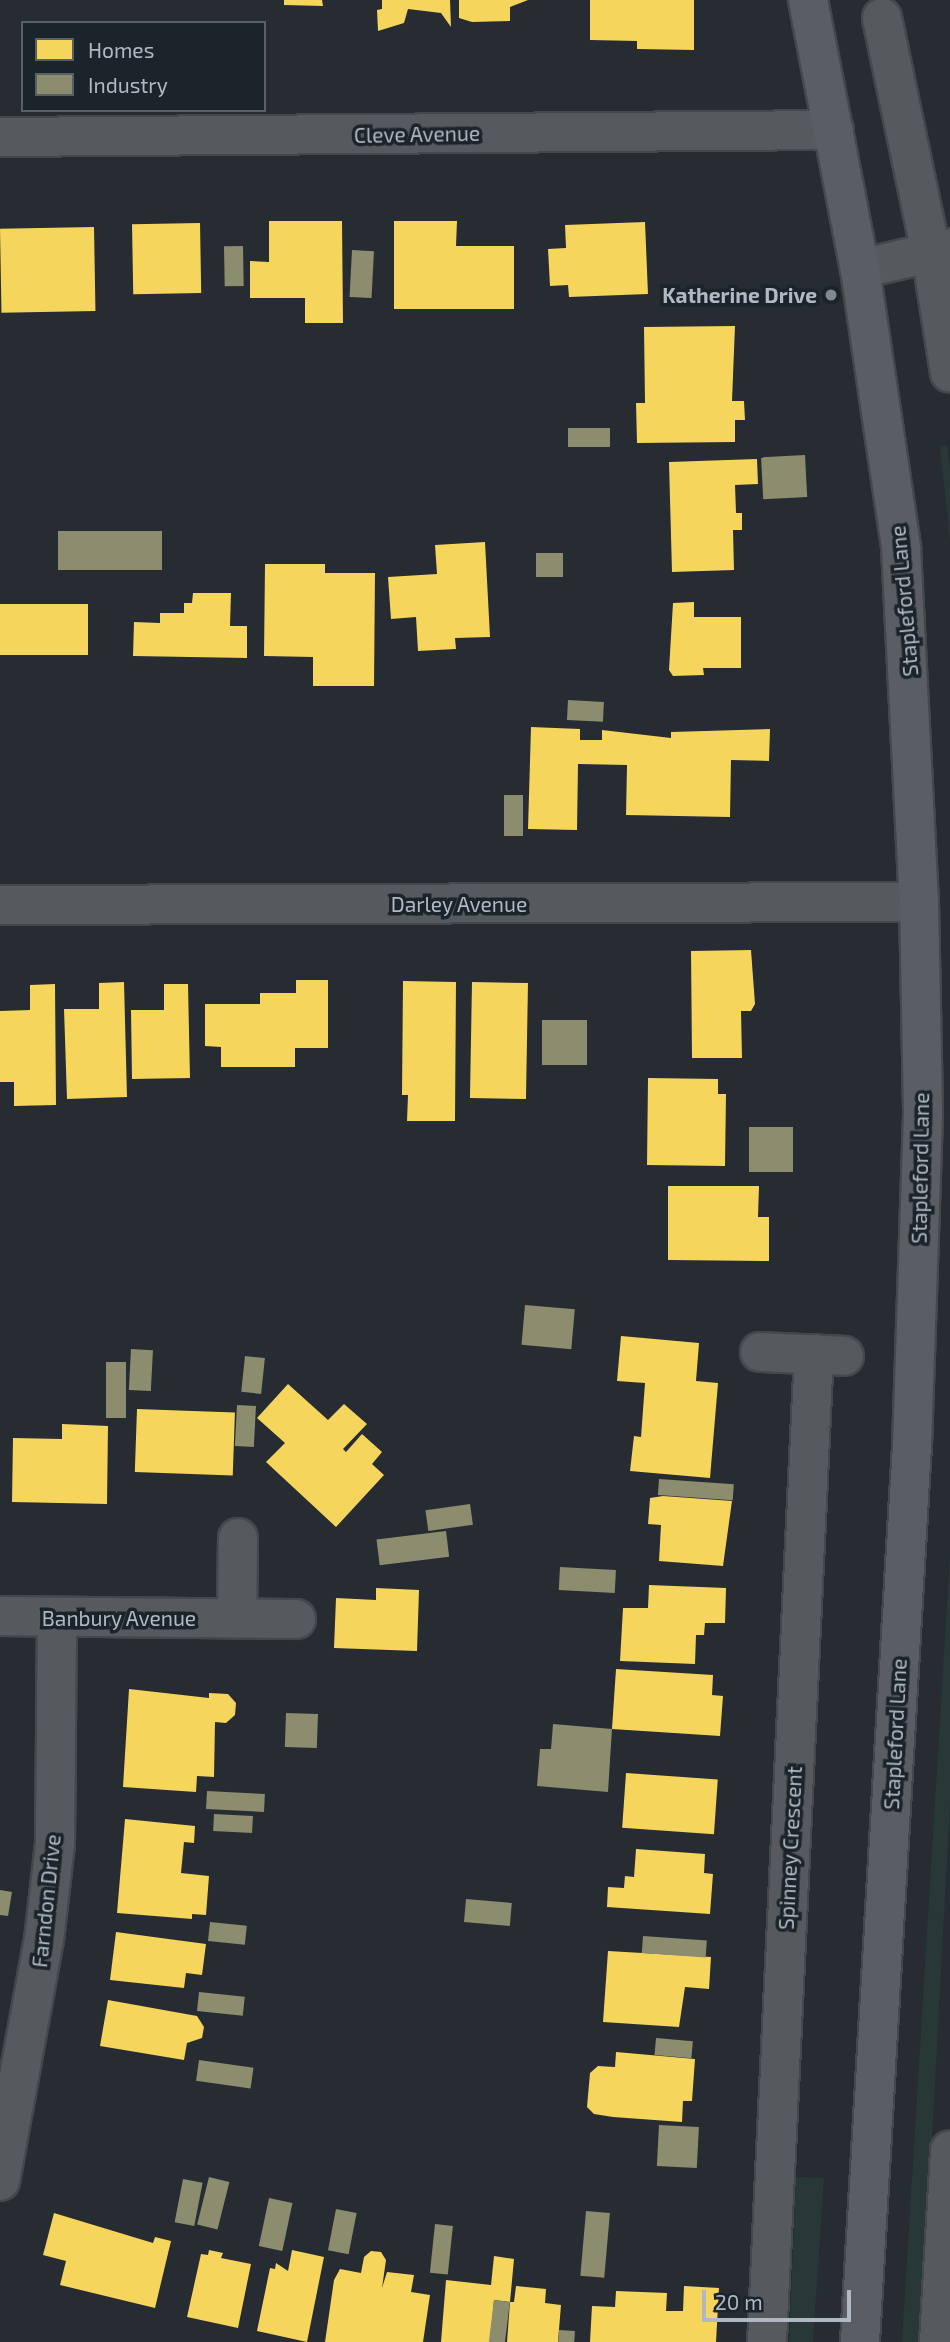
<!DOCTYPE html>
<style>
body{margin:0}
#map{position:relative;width:950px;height:2342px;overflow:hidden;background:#262c31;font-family:"Exo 2",sans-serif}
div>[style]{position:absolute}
.green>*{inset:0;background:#273837}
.homes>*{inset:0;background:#f6d55c;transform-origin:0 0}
.industry>*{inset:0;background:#8c8c6e;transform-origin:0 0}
.roads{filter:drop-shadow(2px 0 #44484c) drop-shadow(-2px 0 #44484c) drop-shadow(0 2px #44484c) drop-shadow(0 -2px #44484c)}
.street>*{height:38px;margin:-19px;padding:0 19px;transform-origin:19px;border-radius:19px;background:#565a5f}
.secondary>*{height:38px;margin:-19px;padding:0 19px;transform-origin:19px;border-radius:19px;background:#5a5e64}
.dots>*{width:19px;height:19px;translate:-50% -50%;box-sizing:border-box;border:4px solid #1b232b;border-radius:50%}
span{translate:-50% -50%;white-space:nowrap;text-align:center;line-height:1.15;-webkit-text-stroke:7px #1b232b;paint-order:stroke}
.street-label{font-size:21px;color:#b0b9c3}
.poi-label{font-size:21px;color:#b0b9c3;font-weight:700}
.right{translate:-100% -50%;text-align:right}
.legend{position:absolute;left:21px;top:21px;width:245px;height:91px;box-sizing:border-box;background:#1b232b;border:2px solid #575f68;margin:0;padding:9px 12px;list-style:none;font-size:21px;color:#b0b9c3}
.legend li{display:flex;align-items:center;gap:14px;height:35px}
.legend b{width:35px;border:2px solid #575f68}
.scale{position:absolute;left:702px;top:2290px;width:149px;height:32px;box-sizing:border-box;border:4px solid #b0b9c3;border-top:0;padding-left:9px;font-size:21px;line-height:24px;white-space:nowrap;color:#b0b9c3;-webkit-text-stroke:5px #1b232b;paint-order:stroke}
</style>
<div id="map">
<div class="green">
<div style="clip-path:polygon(947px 445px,950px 467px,950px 541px,940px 446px)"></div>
<div style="clip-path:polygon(950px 1555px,950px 1805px,921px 2342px,902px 2342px)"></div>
<div style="clip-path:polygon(796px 2177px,824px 2178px,813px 2342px,789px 2342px)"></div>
</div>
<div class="homes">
<div style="clip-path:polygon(284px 0,322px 0,323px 6px,284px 5px)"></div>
<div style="clip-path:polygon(382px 0,450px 0,451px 27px,441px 13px,408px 9px,404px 23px,378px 31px,377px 10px,382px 9px)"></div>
<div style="clip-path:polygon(459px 0,528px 0,510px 7px,510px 21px,472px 22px,459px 18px)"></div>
<div style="clip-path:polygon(590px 0,694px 0,694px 50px,637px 49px,637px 41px,590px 40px)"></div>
<div style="clip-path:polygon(269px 221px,342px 221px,343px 323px,305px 323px,305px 298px,250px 298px,250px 261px,269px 262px)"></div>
<div style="clip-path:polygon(394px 221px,457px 221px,456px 246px,514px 246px,514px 309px,394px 309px)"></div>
<div style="clip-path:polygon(645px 222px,648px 294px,569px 297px,568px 285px,550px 286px,548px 249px,566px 248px,565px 225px)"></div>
<div style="left:200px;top:223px;width:70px;height:68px;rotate:89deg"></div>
<div style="left:94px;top:227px;width:84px;height:94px;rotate:89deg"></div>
<div style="clip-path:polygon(735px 326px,732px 401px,744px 401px,745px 420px,735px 420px,735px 442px,637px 443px,636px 403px,645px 403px,644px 327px)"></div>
<div style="clip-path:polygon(757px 459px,758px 484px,735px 485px,736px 513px,742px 513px,742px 530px,733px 530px,734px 570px,672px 572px,669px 462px)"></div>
<div style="clip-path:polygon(485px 542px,490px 637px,455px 638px,456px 649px,418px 651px,416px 617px,391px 619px,388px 577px,437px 574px,435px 545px)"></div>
<div style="clip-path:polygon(265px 564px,325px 564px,325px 573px,375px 573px,374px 686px,313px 686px,313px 657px,264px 656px)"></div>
<div style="clip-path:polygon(193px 593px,231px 593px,230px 626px,247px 626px,247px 658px,133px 656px,134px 622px,160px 623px,160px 613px,184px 613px,184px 603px,192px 603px)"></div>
<div style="clip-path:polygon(694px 602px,694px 617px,741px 617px,741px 668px,703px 668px,704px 675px,673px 676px,669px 670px,673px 603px)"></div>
<div style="left:0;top:604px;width:88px;height:51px"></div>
<div style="clip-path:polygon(531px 727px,580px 729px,580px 740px,602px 740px,602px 730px,671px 738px,671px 732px,770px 729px,769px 761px,731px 760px,730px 817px,626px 815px,627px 765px,578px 764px,577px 830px,528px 829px)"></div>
<div style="clip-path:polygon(751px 950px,755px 1004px,751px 1011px,741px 1011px,742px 1058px,692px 1058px,691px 951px)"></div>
<div style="clip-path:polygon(296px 980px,328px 980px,328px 1048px,295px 1048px,295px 1067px,221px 1067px,221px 1047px,205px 1046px,205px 1004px,260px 1004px,260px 993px,296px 993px)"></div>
<div style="clip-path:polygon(403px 981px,456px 982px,455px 1121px,407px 1121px,408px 1095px,402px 1095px)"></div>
<div style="clip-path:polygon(124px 982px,127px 1097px,67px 1099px,64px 1009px,99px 1009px,99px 983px)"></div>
<div style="left:472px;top:982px;width:56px;height:116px;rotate:1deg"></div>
<div style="clip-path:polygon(55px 984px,56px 1105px,14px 1106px,14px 1082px,0 1082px,0 1011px,30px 1010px,30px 985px)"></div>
<div style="clip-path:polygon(164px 984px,188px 984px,190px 1078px,132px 1079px,131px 1010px,164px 1010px)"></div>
<div style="clip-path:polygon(648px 1078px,718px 1079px,718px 1094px,726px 1094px,725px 1166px,647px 1165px)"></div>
<div style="clip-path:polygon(668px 1186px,759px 1186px,758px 1217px,769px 1217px,769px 1261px,668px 1260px)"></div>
<div style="clip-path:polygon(621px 1336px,699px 1343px,696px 1381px,718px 1383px,710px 1478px,630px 1471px,634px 1436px,641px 1437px,645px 1383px,617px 1381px)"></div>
<div style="clip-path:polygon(288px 1384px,328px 1420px,344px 1404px,367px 1424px,343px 1449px,346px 1452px,362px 1434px,382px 1452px,372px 1464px,384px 1475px,336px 1527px,266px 1462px,285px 1443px,257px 1418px)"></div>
<div style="left:137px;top:1409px;width:98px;height:63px;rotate:2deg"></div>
<div style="clip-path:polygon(62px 1424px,108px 1426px,107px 1504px,12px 1502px,13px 1438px,62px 1439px)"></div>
<div style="clip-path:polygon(663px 1496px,732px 1501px,723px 1566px,659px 1561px,661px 1525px,648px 1524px,650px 1498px)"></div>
<div style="clip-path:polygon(649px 1585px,726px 1588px,725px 1623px,705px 1623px,704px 1635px,696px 1635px,695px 1664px,620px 1661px,623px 1608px,648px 1608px)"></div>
<div style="clip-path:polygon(376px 1588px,419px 1590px,417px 1651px,334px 1648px,336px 1598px,376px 1600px)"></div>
<div style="clip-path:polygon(616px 1669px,713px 1675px,712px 1695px,723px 1696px,720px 1736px,612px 1729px)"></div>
<div style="clip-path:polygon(129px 1689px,209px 1698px,209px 1693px,228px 1694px,236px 1703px,235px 1715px,226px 1723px,215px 1722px,214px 1777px,197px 1776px,196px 1792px,123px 1787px)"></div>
<div style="left:626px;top:1773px;width:92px;height:55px;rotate:4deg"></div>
<div style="clip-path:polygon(125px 1819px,195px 1826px,194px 1843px,184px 1842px,181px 1873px,209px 1876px,206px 1915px,192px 1914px,192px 1919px,117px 1913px)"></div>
<div style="clip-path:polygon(636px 1849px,705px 1854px,704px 1873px,713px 1874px,710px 1914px,607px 1907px,608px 1887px,624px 1888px,625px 1876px,634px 1877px)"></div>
<div style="clip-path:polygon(116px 1932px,206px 1944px,202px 1975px,186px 1973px,184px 1988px,110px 1980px)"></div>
<div style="clip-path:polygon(608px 1951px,711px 1957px,709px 1989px,685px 1987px,679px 2027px,603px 2022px)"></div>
<div style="clip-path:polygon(108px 2000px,197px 2016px,204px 2027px,202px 2038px,187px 2043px,184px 2060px,100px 2046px)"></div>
<div style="clip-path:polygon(616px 2052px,695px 2059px,692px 2101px,683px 2101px,682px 2122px,613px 2117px,594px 2114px,587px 2107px,590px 2073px,598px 2066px,615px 2067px)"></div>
<div style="clip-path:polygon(54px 2213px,153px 2243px,155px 2237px,171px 2241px,155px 2308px,60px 2285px,66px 2261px,43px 2255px)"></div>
<div style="clip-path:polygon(209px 2250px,223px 2253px,221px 2258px,251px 2264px,238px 2328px,187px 2317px,201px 2254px,208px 2255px)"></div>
<div style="clip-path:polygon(292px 2250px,324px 2257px,307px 2342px,257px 2331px,270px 2268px,275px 2269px,276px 2263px,288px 2271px)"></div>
<div style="clip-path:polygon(371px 2251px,381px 2252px,386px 2260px,382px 2288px,387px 2272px,414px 2275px,411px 2292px,430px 2295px,423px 2342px,325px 2342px,334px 2280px,340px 2269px,361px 2273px,364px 2257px)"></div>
<div style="clip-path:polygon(494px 2256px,514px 2259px,510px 2302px,514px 2302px,516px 2286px,546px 2289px,545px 2303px,561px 2305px,558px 2342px,507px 2342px,510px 2302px,494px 2300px,490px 2342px,441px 2342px,446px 2280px,491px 2285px)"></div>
<div style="clip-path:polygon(684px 2286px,719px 2288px,716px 2342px,590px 2342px,592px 2306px,615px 2307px,616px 2291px,667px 2293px,666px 2311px,683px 2311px)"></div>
</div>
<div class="industry">
<div style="left:243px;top:246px;width:40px;height:19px;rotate:89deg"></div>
<div style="left:352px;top:250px;width:22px;height:47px;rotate:3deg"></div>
<div style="left:610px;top:428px;width:19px;height:42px;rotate:90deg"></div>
<div style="left:805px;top:455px;width:42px;height:44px;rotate:87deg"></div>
<div style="left:58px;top:531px;width:104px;height:39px"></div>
<div style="left:536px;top:553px;width:27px;height:24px"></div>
<div style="left:568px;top:700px;width:36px;height:20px;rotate:3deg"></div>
<div style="left:504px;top:795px;width:19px;height:41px"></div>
<div style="left:542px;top:1020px;width:45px;height:45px"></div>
<div style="left:749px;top:1127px;width:44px;height:45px"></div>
<div style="left:525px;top:1305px;width:50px;height:40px;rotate:5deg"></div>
<div style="left:131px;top:1349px;width:22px;height:41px;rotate:3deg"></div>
<div style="left:245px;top:1356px;width:20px;height:36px;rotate:6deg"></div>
<div style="left:106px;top:1362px;width:20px;height:56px"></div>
<div style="left:237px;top:1405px;width:19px;height:41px;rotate:3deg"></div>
<div style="left:659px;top:1479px;width:75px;height:16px;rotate:4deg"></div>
<div style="left:470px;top:1504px;width:21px;height:45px;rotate:82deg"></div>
<div style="left:446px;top:1531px;width:26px;height:70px;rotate:83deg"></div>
<div style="left:560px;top:1567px;width:56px;height:23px;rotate:3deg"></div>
<div style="left:286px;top:1713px;width:32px;height:34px;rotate:2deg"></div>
<div style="clip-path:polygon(553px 1724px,612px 1729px,608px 1792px,537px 1786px,540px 1749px,551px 1749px)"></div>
<div style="left:207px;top:1791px;width:58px;height:18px;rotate:3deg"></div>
<div style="left:214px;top:1814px;width:39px;height:17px;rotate:3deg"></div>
<div style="clip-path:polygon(0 1890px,12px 1892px,8px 1916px,0 1915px)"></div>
<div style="left:466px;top:1899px;width:46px;height:23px;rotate:5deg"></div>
<div style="left:210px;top:1922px;width:37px;height:19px;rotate:6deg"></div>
<div style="left:643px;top:1936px;width:64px;height:17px;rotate:4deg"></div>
<div style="left:199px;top:1992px;width:46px;height:19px;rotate:6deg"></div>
<div style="left:656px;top:2038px;width:37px;height:17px;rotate:5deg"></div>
<div style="left:199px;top:2060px;width:55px;height:21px;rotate:8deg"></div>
<div style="left:659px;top:2125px;width:40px;height:41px;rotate:3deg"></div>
<div style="left:209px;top:2177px;width:21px;height:49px;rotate:14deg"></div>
<div style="left:183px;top:2179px;width:20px;height:44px;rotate:11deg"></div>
<div style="left:269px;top:2198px;width:24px;height:49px;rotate:12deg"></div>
<div style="left:336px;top:2209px;width:21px;height:42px;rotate:11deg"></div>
<div style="left:586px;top:2211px;width:24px;height:65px;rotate:5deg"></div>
<div style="left:435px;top:2224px;width:18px;height:49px;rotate:6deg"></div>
<div style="left:494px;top:2300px;width:16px;height:42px;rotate:7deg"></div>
<div style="left:559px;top:2330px;width:16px;height:12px;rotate:4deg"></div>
</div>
<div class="roads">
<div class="street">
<div style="left:882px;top:18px;width:240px;rotate:78.2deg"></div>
<div style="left:931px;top:253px;width:121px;rotate:81deg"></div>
<div style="left:0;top:137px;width:834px;rotate:-0.48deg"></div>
<div style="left:860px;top:269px;width:92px;rotate:-13.1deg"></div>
<div style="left:0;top:905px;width:919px;rotate:-0.19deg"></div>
<div style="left:760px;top:1352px;width:84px;rotate:2.7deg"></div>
<div style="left:0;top:1616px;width:296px;rotate:0.6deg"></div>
<div style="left:237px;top:1618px;width:80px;rotate:-89.3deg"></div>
<div style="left:0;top:2181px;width:245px;rotate:-79.7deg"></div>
<div style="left:44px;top:1940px;width:97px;rotate:-83.5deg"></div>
<div style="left:55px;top:1844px;width:227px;rotate:-89.5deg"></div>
<div style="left:767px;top:2342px;width:989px;rotate:-87.28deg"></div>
<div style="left:939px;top:2342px;width:192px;rotate:-86.7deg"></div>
</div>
<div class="secondary">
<div style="left:808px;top:0;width:274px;rotate:79.1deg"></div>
<div style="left:860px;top:269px;width:282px;rotate:81.6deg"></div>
<div style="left:901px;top:548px;width:354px;rotate:87.1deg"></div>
<div style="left:919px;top:902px;width:213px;rotate:88.9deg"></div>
<div style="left:923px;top:1115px;width:330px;rotate:91.9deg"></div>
<div style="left:912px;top:1445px;width:899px;rotate:93.32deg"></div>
</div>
</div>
<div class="dots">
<div style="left:831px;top:295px;background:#808890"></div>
</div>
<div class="street-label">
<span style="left:417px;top:134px;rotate:-1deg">Cleve Avenue</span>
<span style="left:904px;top:601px;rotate:-95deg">Stapleford Lane</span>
<span style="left:459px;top:904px">Darley Avenue</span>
<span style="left:920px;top:1168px;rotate:-89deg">Stapleford Lane</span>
<span style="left:119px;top:1618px">Banbury Avenue</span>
<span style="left:895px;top:1734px;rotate:-87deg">Stapleford Lane</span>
<span style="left:790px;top:1848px;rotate:-87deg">Spinney Crescent</span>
<span style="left:46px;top:1901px;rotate:-84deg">Farndon Drive</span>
</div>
<div class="poi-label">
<span class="right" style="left:817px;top:295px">Katherine Drive</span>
</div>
<ul class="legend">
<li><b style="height:19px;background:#f6d55c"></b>Homes</li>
<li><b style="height:19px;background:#8c8c6e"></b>Industry</li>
</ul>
<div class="scale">20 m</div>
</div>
